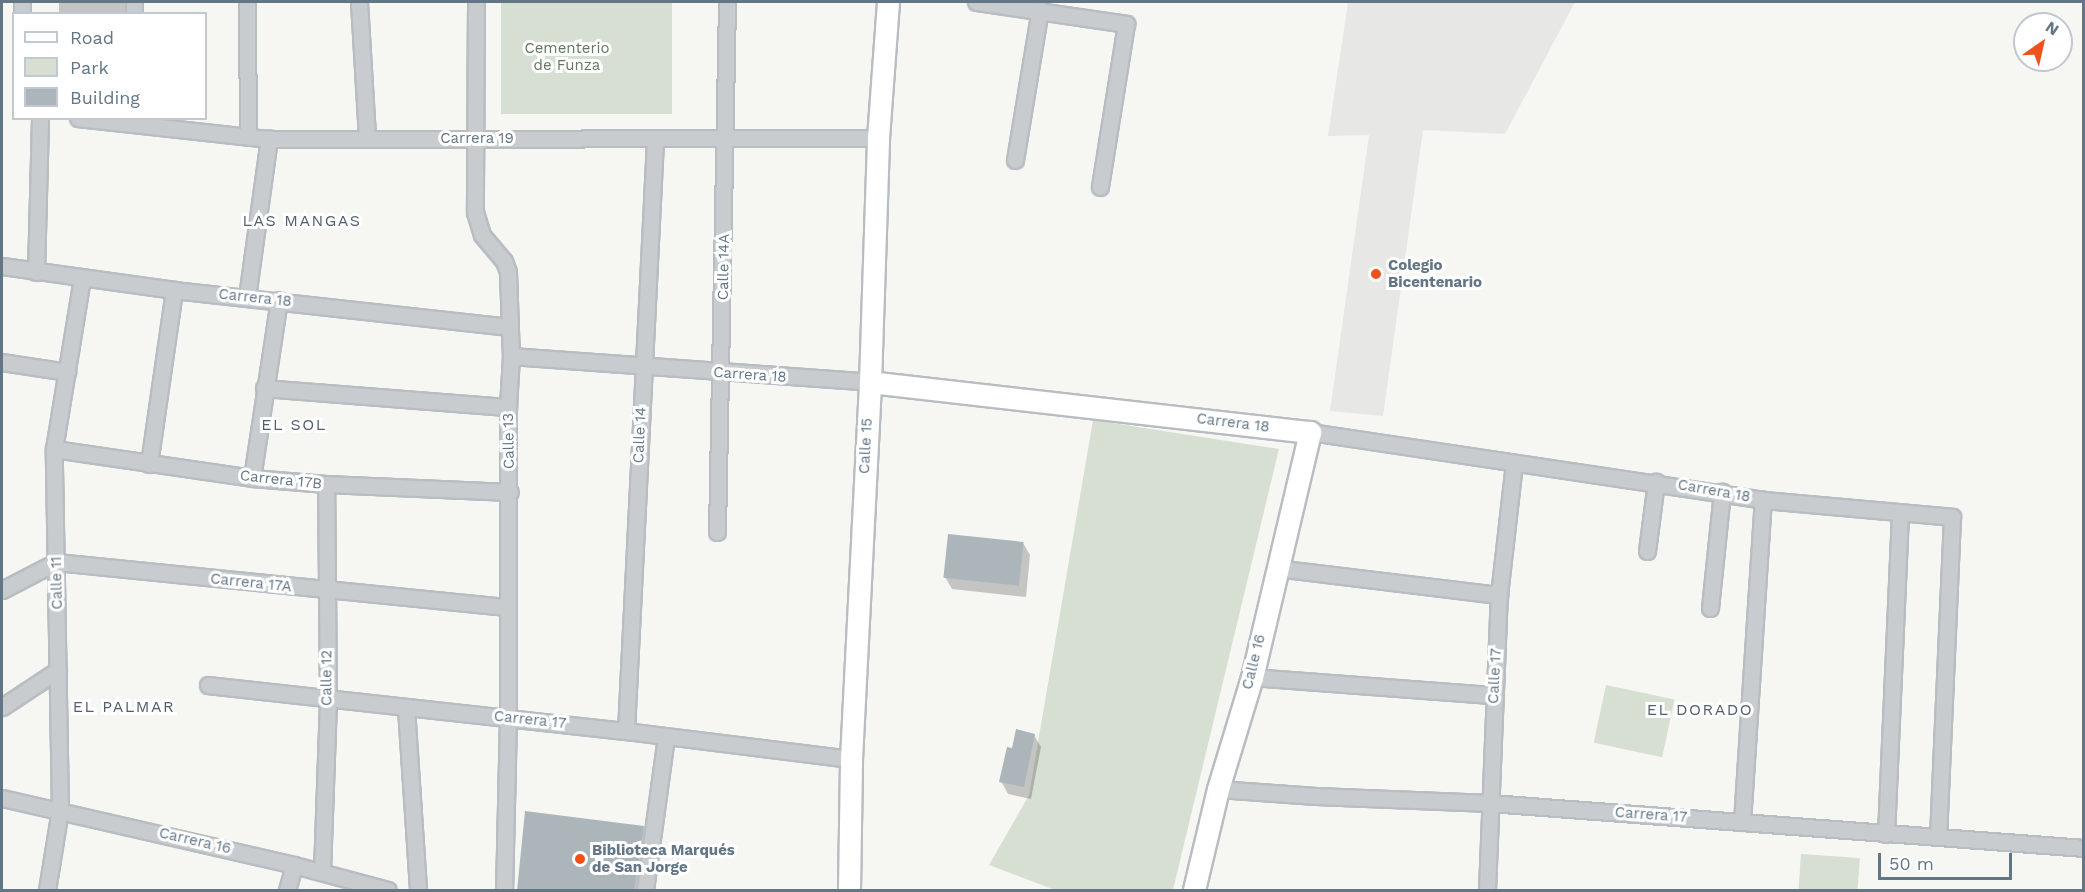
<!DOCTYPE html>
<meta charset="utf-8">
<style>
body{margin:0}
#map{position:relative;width:2085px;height:892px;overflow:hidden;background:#f6f7f3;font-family:"Work Sans",sans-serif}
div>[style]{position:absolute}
.built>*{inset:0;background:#e7e8e6}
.green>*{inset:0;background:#d7dfd3;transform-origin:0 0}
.shadow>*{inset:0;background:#0003;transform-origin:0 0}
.building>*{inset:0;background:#acb5ba;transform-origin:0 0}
.roads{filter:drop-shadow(2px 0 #b8bdc2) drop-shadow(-2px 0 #b8bdc2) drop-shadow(0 2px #b8bdc2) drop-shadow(0 -2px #b8bdc2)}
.street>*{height:15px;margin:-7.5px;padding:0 7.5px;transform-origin:7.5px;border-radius:7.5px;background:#c9cccf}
.secondary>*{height:21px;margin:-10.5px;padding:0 10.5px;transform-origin:10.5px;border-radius:10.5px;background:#fff}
.dots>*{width:16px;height:16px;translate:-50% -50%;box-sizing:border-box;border:3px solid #fff;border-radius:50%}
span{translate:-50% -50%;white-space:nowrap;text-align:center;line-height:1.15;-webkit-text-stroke:6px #fff;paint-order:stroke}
.park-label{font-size:15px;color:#63785f}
.street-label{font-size:15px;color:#637686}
.poi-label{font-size:15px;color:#637686;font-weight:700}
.left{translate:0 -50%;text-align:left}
.neighbourhood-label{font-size:16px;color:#525f6b;letter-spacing:1.5px}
.frame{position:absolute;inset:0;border:3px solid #637686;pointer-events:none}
.legend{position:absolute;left:12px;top:12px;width:195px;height:108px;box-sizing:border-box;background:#fff;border:2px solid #c1c8cf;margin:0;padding:8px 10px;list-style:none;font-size:18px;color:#637686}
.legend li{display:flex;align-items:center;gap:12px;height:30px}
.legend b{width:30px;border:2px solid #c1c8cf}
.north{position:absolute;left:2013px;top:12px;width:60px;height:60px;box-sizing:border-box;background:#fff;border:2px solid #c1c8cf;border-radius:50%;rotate:34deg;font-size:16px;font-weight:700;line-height:24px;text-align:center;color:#637686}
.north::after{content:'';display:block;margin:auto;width:21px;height:27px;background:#f0511a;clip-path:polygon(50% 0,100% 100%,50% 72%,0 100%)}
.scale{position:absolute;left:1878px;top:853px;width:134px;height:27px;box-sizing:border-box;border:3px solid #637686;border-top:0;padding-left:8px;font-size:18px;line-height:21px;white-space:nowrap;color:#637686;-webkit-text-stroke:4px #fff;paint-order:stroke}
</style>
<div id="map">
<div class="built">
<div style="clip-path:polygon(1348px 2px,1575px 2px,1505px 134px,1423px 130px,1383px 416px,1330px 411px,1369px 135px,1328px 136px)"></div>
</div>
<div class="green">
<div style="left:501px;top:2px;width:171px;height:112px"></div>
<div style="clip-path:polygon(1093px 420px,1279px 449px,1173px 890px,1055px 890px,989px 865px,1029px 795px)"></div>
<div style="left:1606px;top:685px;width:70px;height:59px;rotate:12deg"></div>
<div style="left:1801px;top:854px;width:59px;height:36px;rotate:4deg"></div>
</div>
<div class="shadow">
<div style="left:59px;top:2px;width:73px;height:12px"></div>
<div style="clip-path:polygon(1023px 543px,1030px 555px,1026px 597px,952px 589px,945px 577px)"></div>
<div style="clip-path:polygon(1034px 735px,1041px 747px,1031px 799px,1008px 794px,1001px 781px,1013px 750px)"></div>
<div style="clip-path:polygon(643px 828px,652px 844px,645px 890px,518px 890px)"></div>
</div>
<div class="building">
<div style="left:948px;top:534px;width:76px;height:44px;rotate:6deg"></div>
<div style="clip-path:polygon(1016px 729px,1035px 734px,1024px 787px,999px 782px,1007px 747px,1012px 748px)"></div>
<div style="clip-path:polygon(525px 811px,644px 826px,634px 891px,517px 891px)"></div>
</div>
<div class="roads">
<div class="street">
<div style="left:134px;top:2px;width:12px;rotate:90deg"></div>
<div style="left:247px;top:2px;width:135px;rotate:89.6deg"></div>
<div style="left:359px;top:2px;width:136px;rotate:86.6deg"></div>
<div style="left:476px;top:2px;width:210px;rotate:90.3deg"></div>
<div style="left:475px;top:212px;width:24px;rotate:73deg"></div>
<div style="left:482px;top:235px;width:34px;rotate:50deg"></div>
<div style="left:504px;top:261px;width:12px;rotate:70deg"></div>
<div style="left:508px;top:272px;width:84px;rotate:88deg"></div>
<div style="left:511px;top:356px;width:51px;rotate:93.4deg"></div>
<div style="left:508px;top:407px;width:310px;rotate:90deg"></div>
<div style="left:508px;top:717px;width:173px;rotate:91.3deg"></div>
<div style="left:976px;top:2px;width:152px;rotate:8.3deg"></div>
<div style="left:1126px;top:24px;width:165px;rotate:99.1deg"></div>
<div style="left:22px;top:14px;width:12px;rotate:-90deg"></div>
<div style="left:78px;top:118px;width:192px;rotate:6.3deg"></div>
<div style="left:269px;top:139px;width:609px;rotate:-0.09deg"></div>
<div style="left:1015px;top:160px;width:153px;rotate:-80.6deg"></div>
<div style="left:2px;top:266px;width:174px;rotate:7.9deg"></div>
<div style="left:174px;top:290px;width:337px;rotate:6.3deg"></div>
<div style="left:36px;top:272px;width:154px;rotate:-88.5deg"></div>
<div style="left:247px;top:297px;width:160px;rotate:-82.1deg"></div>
<div style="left:511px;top:356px;width:360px;rotate:4.1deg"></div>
<div style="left:2px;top:362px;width:66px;rotate:8.7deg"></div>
<div style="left:264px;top:388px;width:245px;rotate:4.5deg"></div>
<div style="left:1310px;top:432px;width:458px;rotate:8.5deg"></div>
<div style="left:1763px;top:500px;width:190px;rotate:5.1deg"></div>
<div style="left:1952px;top:517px;width:320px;rotate:92.5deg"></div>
<div style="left:54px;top:449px;width:200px;rotate:8.3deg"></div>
<div style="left:252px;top:478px;width:74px;rotate:4.6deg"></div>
<div style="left:326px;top:484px;width:184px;rotate:2.5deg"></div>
<div style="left:149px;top:464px;width:176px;rotate:-81.8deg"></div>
<div style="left:252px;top:478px;width:180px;rotate:-81.4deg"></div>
<div style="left:717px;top:532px;width:530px;rotate:-88.92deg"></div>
<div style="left:1647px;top:551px;width:70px;rotate:-82.6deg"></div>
<div style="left:1276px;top:568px;width:225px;rotate:6.9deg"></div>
<div style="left:2px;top:590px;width:61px;rotate:-27.4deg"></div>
<div style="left:56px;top:562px;width:454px;rotate:5.7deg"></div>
<div style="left:1710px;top:608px;width:117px;rotate:-84.1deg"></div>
<div style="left:1252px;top:677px;width:242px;rotate:4.3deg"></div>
<div style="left:208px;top:685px;width:421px;rotate:6.3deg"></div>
<div style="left:626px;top:731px;width:227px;rotate:7.1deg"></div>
<div style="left:2px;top:707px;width:67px;rotate:-33.5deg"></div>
<div style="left:406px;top:708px;width:182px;rotate:86.2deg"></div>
<div style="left:626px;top:731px;width:592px;rotate:-87.19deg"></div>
<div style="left:1218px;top:789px;width:98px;rotate:4.1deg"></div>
<div style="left:1316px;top:796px;width:174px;rotate:2.3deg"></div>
<div style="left:1490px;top:803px;width:596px;rotate:4.33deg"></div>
<div style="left:2px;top:798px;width:300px;rotate:12.9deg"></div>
<div style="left:294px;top:865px;width:97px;rotate:14.9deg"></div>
<div style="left:1742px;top:822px;width:323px;rotate:-86.3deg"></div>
<div style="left:1886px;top:834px;width:321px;rotate:-87.5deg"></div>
<div style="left:322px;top:872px;width:172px;rotate:-88deg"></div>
<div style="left:328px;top:700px;width:216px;rotate:-90.5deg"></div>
<div style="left:47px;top:890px;width:81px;rotate:-80.8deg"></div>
<div style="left:60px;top:810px;width:361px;rotate:-91deg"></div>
<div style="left:54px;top:449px;width:173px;rotate:-80.7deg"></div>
<div style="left:287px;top:890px;width:26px;rotate:-74deg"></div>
<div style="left:645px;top:890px;width:155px;rotate:-82.2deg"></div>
<div style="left:1487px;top:890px;width:295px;rotate:-87.7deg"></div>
<div style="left:1499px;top:595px;width:133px;rotate:-83.5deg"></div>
</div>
<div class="secondary">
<div style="left:870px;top:382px;width:443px;rotate:6.5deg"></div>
<div style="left:1310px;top:432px;width:252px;rotate:103.3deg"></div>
<div style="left:1252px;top:677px;width:117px;rotate:106.9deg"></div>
<div style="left:1218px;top:789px;width:104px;rotate:103.4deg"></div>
<div style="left:849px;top:890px;width:131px;rotate:-89.1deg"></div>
<div style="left:851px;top:759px;width:377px;rotate:-87.1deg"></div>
<div style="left:870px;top:382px;width:244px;rotate:-88.1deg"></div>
<div style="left:878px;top:138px;width:136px;rotate:-85.8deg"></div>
</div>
</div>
<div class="dots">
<div style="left:1376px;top:274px;background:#f0511a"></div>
<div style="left:580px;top:859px;background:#f0511a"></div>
</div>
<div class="park-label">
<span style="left:567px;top:57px">Cementerio<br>de Funza</span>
</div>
<div class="street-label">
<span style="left:477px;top:139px">Carrera 19</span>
<span style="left:724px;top:267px;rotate:-89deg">Calle 14A</span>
<span style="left:255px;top:298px;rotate:6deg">Carrera 18</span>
<span style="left:750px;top:375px;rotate:4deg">Carrera 18</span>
<span style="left:1233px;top:423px;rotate:7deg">Carrera 18</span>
<span style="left:640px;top:435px;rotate:-87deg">Calle 14</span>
<span style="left:509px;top:441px;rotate:-91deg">Calle 13</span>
<span style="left:866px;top:446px;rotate:-87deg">Calle 15</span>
<span style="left:281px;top:480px;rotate:6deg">Carrera 17B</span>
<span style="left:1714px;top:491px;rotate:10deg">Carrera 18</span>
<span style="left:57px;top:583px;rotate:-91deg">Calle 11</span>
<span style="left:251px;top:583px;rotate:6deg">Carrera 17A</span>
<span style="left:1254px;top:662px;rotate:-76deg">Calle 16</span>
<span style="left:1495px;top:676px;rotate:-87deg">Calle 17</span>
<span style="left:327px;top:678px;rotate:-90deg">Calle 12</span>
<span style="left:530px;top:720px;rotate:6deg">Carrera 17</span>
<span style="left:1651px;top:815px;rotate:4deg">Carrera 17</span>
<span style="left:195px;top:841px;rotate:13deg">Carrera 16</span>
</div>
<div class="poi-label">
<span class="left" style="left:1388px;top:274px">Colegio<br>Bicentenario</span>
<span class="left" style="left:592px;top:859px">Biblioteca Marqués<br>de San Jorge</span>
</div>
<div class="neighbourhood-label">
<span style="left:302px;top:221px">LAS MANGAS</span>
<span style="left:294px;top:425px">EL SOL</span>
<span style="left:124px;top:707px">EL PALMAR</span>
<span style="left:1700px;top:710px">EL DORADO</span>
</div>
<div class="frame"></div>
<ul class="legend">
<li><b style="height:8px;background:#fff"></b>Road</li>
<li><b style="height:16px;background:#d7dfd3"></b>Park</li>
<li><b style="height:16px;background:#acb5ba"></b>Building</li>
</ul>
<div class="north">N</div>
<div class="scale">50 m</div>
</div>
